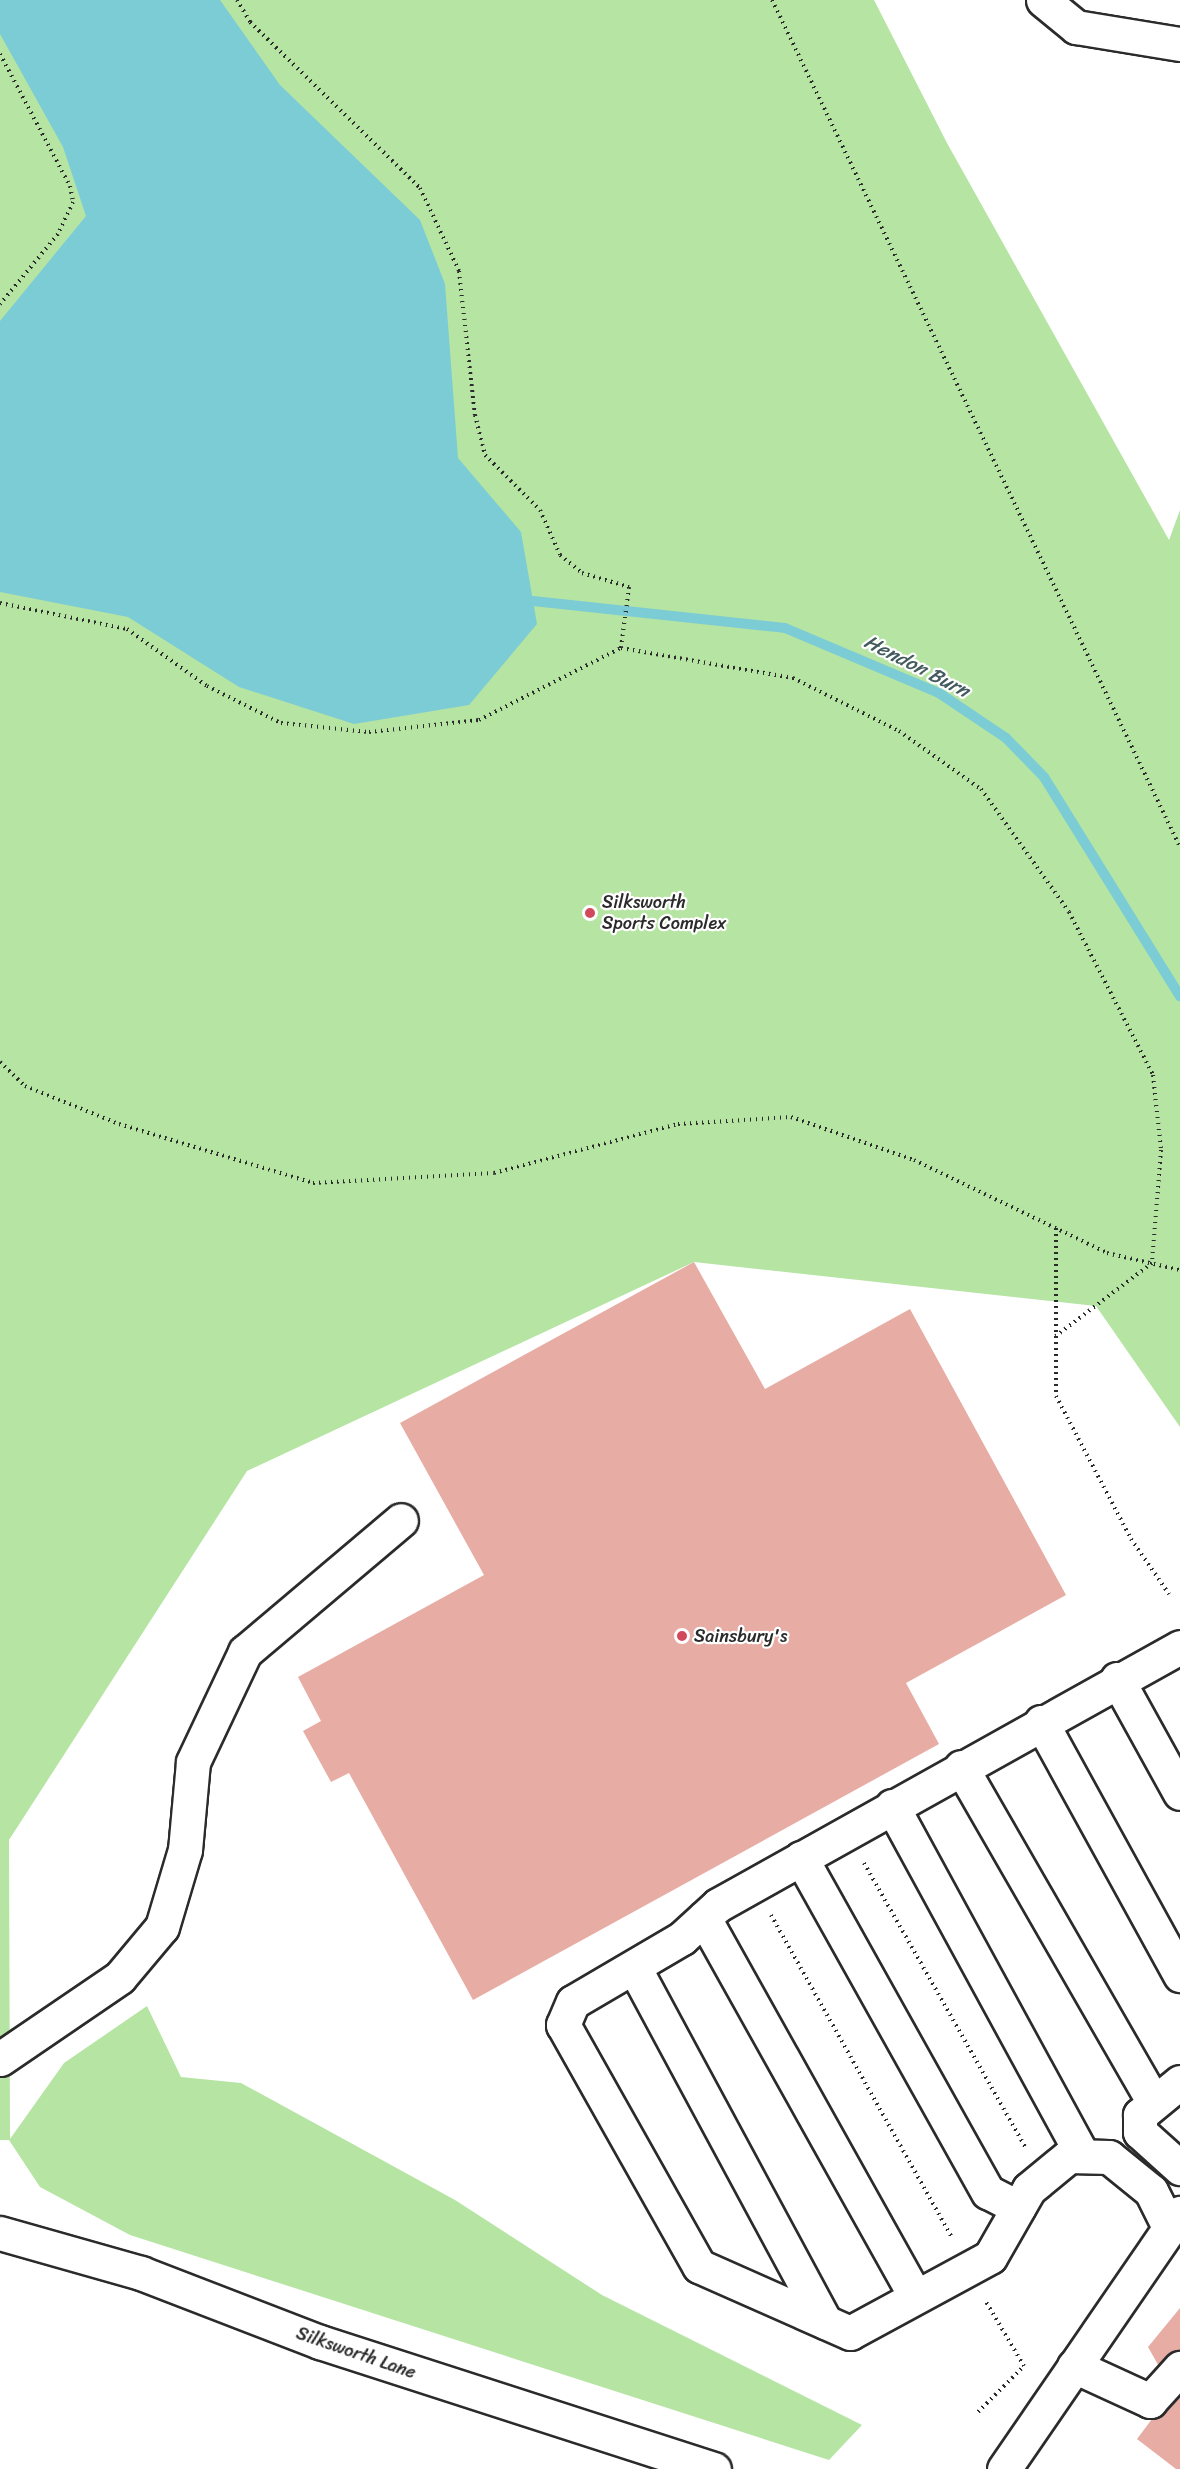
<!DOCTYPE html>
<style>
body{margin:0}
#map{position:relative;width:1180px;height:2469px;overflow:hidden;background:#fff;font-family:Sriracha,sans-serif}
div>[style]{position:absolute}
.green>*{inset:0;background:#b6e4a3}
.water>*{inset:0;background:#7bccd5}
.stream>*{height:10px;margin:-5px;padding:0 5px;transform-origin:5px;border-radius:5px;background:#7bccd5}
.building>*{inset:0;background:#e7aca4}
.path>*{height:4px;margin-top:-2px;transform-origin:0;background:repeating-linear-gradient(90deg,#2b2b2b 0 1.5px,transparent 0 6px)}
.roads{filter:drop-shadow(2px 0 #2b2b2b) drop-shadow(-2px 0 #2b2b2b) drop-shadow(0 2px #2b2b2b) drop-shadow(0 -2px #2b2b2b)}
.minor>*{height:33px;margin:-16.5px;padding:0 16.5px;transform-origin:16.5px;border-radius:16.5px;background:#fff}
.dots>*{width:16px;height:16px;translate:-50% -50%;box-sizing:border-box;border:3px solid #fff;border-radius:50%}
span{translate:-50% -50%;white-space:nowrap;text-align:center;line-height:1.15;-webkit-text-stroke:4.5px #fff;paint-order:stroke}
.poi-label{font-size:18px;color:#2b2b2b}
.left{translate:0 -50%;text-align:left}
.street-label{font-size:18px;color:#2b2b2b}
.water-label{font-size:20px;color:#435b5e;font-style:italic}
</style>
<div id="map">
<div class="green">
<div style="clip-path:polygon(0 0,874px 0,947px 143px,1169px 540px,1180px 510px,1180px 1427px,1096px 1306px,694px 1262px,247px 1471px,9px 1840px,10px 2139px,64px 2063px,147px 2006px,181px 2077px,241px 2083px,455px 2200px,602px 2295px,862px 2425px,829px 2460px,130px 2235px,40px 2187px,9px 2140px,0 2140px)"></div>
</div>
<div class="water">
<div style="clip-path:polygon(0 0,220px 0,280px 85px,420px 220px,445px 284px,458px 458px,521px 532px,537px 624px,469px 705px,354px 724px,239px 687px,128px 617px,0 592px,0 321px,86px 216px,63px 147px,0 34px)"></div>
</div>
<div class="stream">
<div style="left:533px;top:601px;width:253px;rotate:6.1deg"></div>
<div style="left:785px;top:628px;width:167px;rotate:22.9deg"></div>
<div style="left:939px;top:693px;width:81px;rotate:33.9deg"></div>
<div style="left:1006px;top:738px;width:54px;rotate:45.7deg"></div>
<div style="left:1044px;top:777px;width:258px;rotate:58.2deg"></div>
</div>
<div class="building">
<div style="clip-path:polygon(694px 1262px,765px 1389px,910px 1309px,1066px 1595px,906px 1683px,939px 1744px,473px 2000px,349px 1773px,331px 1782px,303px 1731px,321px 1721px,298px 1677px,484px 1575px,400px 1423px)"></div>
<div style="clip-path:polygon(1180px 2308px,1180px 2469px,1176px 2469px,1137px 2439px,1173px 2391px,1148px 2347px)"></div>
</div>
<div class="path">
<div style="left:237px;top:0;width:26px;rotate:59deg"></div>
<div style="left:250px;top:22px;width:238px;rotate:44.3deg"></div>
<div style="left:420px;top:188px;width:92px;rotate:64.8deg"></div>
<div style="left:459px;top:271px;width:145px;rotate:83.7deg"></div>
<div style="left:475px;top:415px;width:41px;rotate:76deg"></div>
<div style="left:485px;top:455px;width:78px;rotate:45deg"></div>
<div style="left:540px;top:510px;width:49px;rotate:66deg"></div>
<div style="left:560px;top:555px;width:28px;rotate:39deg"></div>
<div style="left:582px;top:573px;width:49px;rotate:16.6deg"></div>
<div style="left:629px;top:587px;width:62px;rotate:97.5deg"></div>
<div style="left:772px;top:0;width:940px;rotate:64.28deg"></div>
<div style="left:0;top:54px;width:149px;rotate:62.1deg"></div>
<div style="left:70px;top:186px;width:16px;rotate:79deg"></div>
<div style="left:73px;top:202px;width:35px;rotate:115deg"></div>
<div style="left:58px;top:234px;width:91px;rotate:129.6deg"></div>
<div style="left:0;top:603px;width:130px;rotate:11.6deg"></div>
<div style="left:127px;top:629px;width:98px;rotate:35.5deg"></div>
<div style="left:207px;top:686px;width:83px;rotate:26.6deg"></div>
<div style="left:281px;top:723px;width:88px;rotate:5.8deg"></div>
<div style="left:369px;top:732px;width:111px;rotate:-6.2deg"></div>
<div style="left:479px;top:720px;width:159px;rotate:-26.9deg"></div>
<div style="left:621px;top:648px;width:175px;rotate:9.9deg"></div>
<div style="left:793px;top:678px;width:119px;rotate:26.6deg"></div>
<div style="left:899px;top:731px;width:100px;rotate:35.3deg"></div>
<div style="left:981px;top:789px;width:151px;rotate:54.4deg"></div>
<div style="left:1069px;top:912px;width:183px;rotate:62.7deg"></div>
<div style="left:1153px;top:1075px;width:75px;rotate:83.9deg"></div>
<div style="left:1161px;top:1150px;width:113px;rotate:94.6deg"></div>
<div style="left:1152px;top:1263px;width:121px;rotate:142.8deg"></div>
<div style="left:0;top:1062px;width:35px;rotate:44deg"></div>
<div style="left:25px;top:1086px;width:101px;rotate:22deg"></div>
<div style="left:119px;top:1124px;width:203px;rotate:16.9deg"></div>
<div style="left:313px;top:1183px;width:181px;rotate:-3.2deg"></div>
<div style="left:494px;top:1173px;width:190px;rotate:-14.9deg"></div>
<div style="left:678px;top:1124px;width:113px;rotate:-3.5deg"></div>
<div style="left:791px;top:1117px;width:130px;rotate:19.3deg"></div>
<div style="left:914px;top:1160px;width:214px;rotate:25.7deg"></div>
<div style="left:1107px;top:1253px;width:75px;rotate:13.1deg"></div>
<div style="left:1056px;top:1228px;width:168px;rotate:90deg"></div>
<div style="left:1056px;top:1396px;width:161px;rotate:62.3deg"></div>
<div style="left:1131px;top:1539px;width:67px;rotate:55.4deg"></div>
<div style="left:864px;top:1863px;width:326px;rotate:60.4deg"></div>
<div style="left:771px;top:1915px;width:370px;rotate:60.7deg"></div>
<div style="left:978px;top:2412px;width:65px;rotate:-45deg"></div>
<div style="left:1024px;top:2366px;width:77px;rotate:-120.6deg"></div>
</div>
<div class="roads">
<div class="minor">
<div style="left:1043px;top:0;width:43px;rotate:39.3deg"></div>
<div style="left:1076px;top:27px;width:105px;rotate:9.3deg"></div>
<div style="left:1117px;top:1679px;width:130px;rotate:61.1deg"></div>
<div style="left:1041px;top:1722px;width:289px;rotate:61.2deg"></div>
<div style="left:961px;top:1767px;width:387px;rotate:60.1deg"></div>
<div style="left:892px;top:1806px;width:396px;rotate:61.4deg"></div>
<div style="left:801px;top:1858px;width:383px;rotate:60.8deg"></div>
<div style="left:988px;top:2192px;width:34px;rotate:27deg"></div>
<div style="left:704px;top:1918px;width:433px;rotate:60.8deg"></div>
<div style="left:634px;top:1967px;width:403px;rotate:61.7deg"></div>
<div style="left:0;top:2059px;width:145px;rotate:-34.3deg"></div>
<div style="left:120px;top:1977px;width:65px;rotate:-50deg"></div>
<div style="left:162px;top:1927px;width:80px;rotate:-73.4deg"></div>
<div style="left:185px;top:1850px;width:88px;rotate:-84.8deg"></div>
<div style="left:193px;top:1762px;width:122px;rotate:-64.7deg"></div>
<div style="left:245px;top:1652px;width:204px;rotate:-40.2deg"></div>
<div style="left:1180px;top:2082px;width:52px;rotate:140.5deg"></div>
<div style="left:1140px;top:2115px;width:17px;rotate:90deg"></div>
<div style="left:1140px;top:2132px;width:54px;rotate:42deg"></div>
<div style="left:1169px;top:2227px;width:40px;rotate:-116.6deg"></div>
<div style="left:1151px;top:2191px;width:54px;rotate:-141deg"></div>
<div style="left:1109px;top:2157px;width:40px;rotate:-178.6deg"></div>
<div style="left:1069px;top:2156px;width:52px;rotate:140.5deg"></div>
<div style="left:1029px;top:2189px;width:78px;rotate:119.8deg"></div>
<div style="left:990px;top:2257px;width:159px;rotate:151.5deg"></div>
<div style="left:850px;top:2333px;width:165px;rotate:-156.1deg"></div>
<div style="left:699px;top:2266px;width:277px;rotate:-119.4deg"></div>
<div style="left:563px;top:2025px;width:25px;rotate:-67deg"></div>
<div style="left:573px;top:2002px;width:126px;rotate:-30.4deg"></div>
<div style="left:682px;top:1938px;width:49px;rotate:-42.5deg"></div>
<div style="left:718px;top:1905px;width:529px;rotate:-29.18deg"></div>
<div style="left:0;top:2233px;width:147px;rotate:15.8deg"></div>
<div style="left:141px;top:2273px;width:192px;rotate:21.1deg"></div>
<div style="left:320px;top:2342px;width:414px;rotate:17.9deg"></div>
<div style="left:1074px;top:2366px;width:84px;rotate:24.7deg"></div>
<div style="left:1150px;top:2401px;width:45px;rotate:-47.7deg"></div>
<div style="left:1004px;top:2469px;width:311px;rotate:-55.5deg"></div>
</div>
</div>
<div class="dots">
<div style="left:590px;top:913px;background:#d1495b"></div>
<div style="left:682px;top:1636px;background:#d1495b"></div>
</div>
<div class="poi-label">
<span class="left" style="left:602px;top:913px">Silksworth<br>Sports Complex</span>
<span class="left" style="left:694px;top:1636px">Sainsbury's</span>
</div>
<div class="street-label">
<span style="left:356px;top:2353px;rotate:19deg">Silksworth Lane</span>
</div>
<div class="water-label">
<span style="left:917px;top:666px;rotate:27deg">Hendon Burn</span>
</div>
</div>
